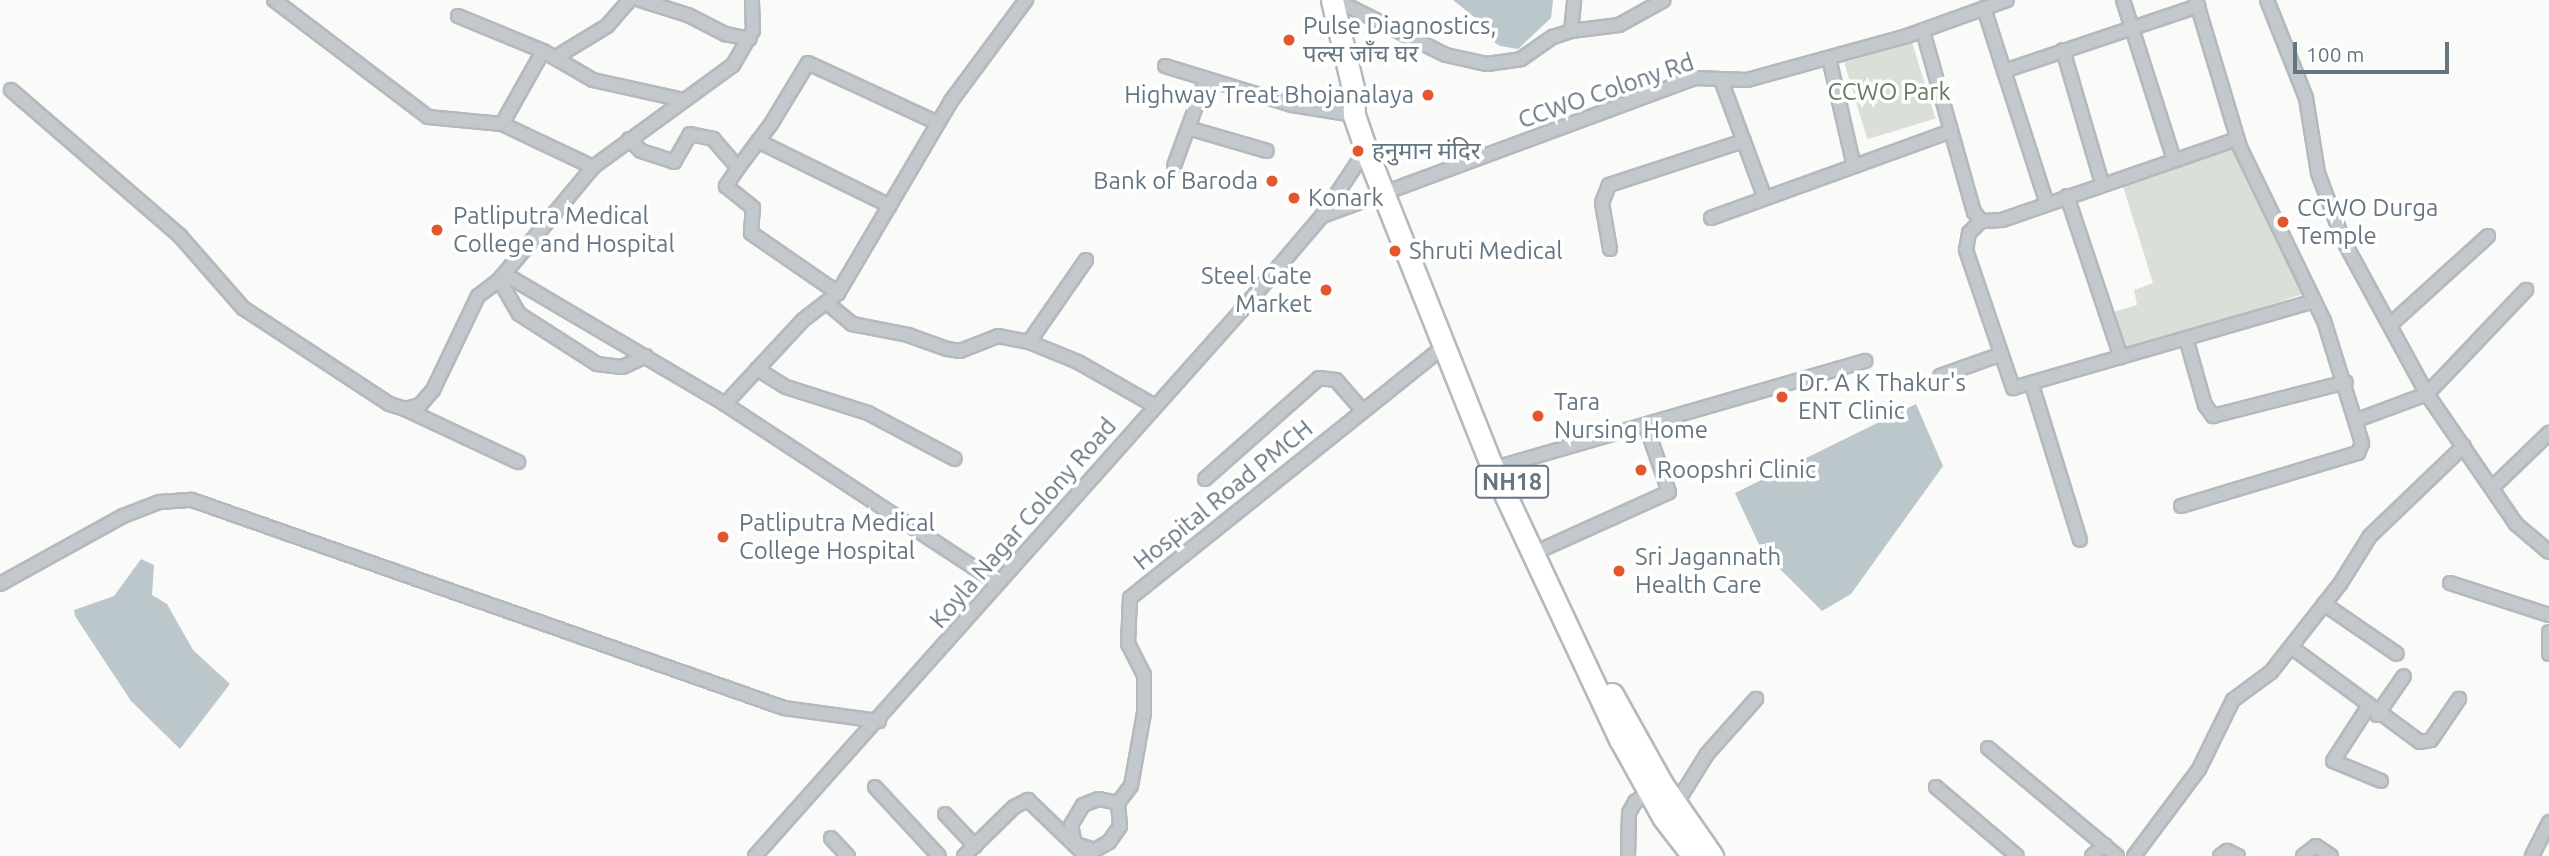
<!DOCTYPE html>
<meta charset="utf-8">
<style>
body{margin:0}
#map{position:relative;width:2549px;height:856px;overflow:hidden;background:#fafaf8;font-family:Ubuntu,"Noto Sans Devanagari",sans-serif}
div>[style]{position:absolute}
.green>*{inset:0;background:#dadfd7;transform-origin:0 0}
.water>*{inset:0;background:#bbc7cb}
.roads{filter:drop-shadow(2px 0 #b4b9bd) drop-shadow(-2px 0 #b4b9bd) drop-shadow(0 2px #b4b9bd) drop-shadow(0 -2px #b4b9bd)}
.street>*{height:12px;margin:-6px;padding:0 6px;transform-origin:6px;border-radius:6px;background:#c3c8cc}
.highway>*{height:21px;margin:-10.5px;padding:0 10.5px;transform-origin:10.5px;border-radius:10.5px;background:#fff}
.dots>*{width:19px;height:19px;translate:-50% -50%;box-sizing:border-box;border:4px solid #fff;border-radius:50%}
span{translate:-50% -50%;white-space:nowrap;text-align:center;line-height:1.15;-webkit-text-stroke:7px #fff;paint-order:stroke}
.shield-label span{padding:2px 5px;background:#fff;border:2px solid;border-radius:5px;-webkit-text-stroke-width:0}
.shield-label{font-size:23px;color:#657683;font-weight:700}
.poi-label{font-size:24px;color:#657683}
.left{translate:0 -50%;text-align:left}
.right{translate:-100% -50%;text-align:right}
.street-label{font-size:24px;color:#657683}
.park-label{font-size:24px;color:#687a64}
.scale{position:absolute;left:2293px;top:42px;width:156px;height:32px;box-sizing:border-box;border:4px solid #657683;border-top:0;padding-left:9px;font-size:21px;line-height:24px;white-space:nowrap;color:#657683;-webkit-text-stroke:5px #fff;paint-order:stroke}
</style>
<div id="map">
<div class="green">
<div style="left:1912px;top:42px;width:80px;height:71px;rotate:73deg"></div>
<div style="clip-path:polygon(2231px 147px,2303px 294px,2124px 353px,2110px 313px,2137px 305px,2134px 290px,2153px 283px,2122px 183px)"></div>
</div>
<div class="water">
<div style="clip-path:polygon(1453px 0,1553px 0,1551px 18px,1518px 49px,1500px 46px,1483px 35px,1479px 21px)"></div>
<div style="clip-path:polygon(1916px 404px,1943px 466px,1851px 594px,1822px 611px,1762px 551px,1735px 493px)"></div>
<div style="clip-path:polygon(141px 559px,154px 565px,152px 595px,167px 604px,193px 650px,230px 684px,180px 749px,131px 701px,75px 616px,74px 610px,114px 596px)"></div>
</div>
<div class="roads">
<div class="street">
<div style="left:274px;top:0;width:193px;rotate:37.2deg"></div>
<div style="left:428px;top:117px;width:74px;rotate:5.4deg"></div>
<div style="left:502px;top:124px;width:101px;rotate:25.3deg"></div>
<div style="left:640px;top:0;width:50px;rotate:17.4deg"></div>
<div style="left:688px;top:15px;width:42px;rotate:27.2deg"></div>
<div style="left:725px;top:34px;width:25px;rotate:11deg"></div>
<div style="left:1336px;top:0;width:123px;rotate:26.6deg"></div>
<div style="left:1446px;top:55px;width:42px;rotate:12.4deg"></div>
<div style="left:1487px;top:64px;width:34px;rotate:-8deg"></div>
<div style="left:1521px;top:59px;width:39px;rotate:-35deg"></div>
<div style="left:1553px;top:37px;width:19px;rotate:-18deg"></div>
<div style="left:1571px;top:31px;width:48px;rotate:-7.1deg"></div>
<div style="left:1619px;top:25px;width:51px;rotate:-29.1deg"></div>
<div style="left:2123px;top:0;width:168px;rotate:72.3deg"></div>
<div style="left:2267px;top:0;width:105px;rotate:68.3deg"></div>
<div style="left:2306px;top:98px;width:76px;rotate:80.9deg"></div>
<div style="left:2318px;top:173px;width:72px;rotate:69.5deg"></div>
<div style="left:2343px;top:240px;width:175px;rotate:61.4deg"></div>
<div style="left:2427px;top:394px;width:158px;rotate:55.6deg"></div>
<div style="left:2516px;top:524px;width:43px;rotate:40.3deg"></div>
<div style="left:1984px;top:8px;width:66px;rotate:72.4deg"></div>
<div style="left:458px;top:16px;width:92px;rotate:22.4deg"></div>
<div style="left:543px;top:51px;width:84px;rotate:119.3deg"></div>
<div style="left:1571px;top:31px;width:31px;rotate:-84deg"></div>
<div style="left:1923px;top:31px;width:188px;rotate:74.3deg"></div>
<div style="left:1974px;top:212px;width:11px;rotate:52deg"></div>
<div style="left:1981px;top:221px;width:21px;rotate:-3deg"></div>
<div style="left:2002px;top:220px;width:249px;rotate:-19deg"></div>
<div style="left:2063px;top:50px;width:139px;rotate:73.7deg"></div>
<div style="left:543px;top:51px;width:58px;rotate:30.1deg"></div>
<div style="left:593px;top:80px;width:92px;rotate:12.5deg"></div>
<div style="left:556px;top:57px;width:60px;rotate:-31.3deg"></div>
<div style="left:607px;top:26px;width:35px;rotate:-49deg"></div>
<div style="left:1829px;top:58px;width:111px;rotate:77deg"></div>
<div style="left:1165px;top:66px;width:133px;rotate:17.1deg"></div>
<div style="left:1292px;top:105px;width:63px;rotate:9.2deg"></div>
<div style="left:1721px;top:80px;width:126px;rotate:69.6deg"></div>
<div style="left:11px;top:90px;width:223px;rotate:40.8deg"></div>
<div style="left:180px;top:236px;width:96px;rotate:48.8deg"></div>
<div style="left:243px;top:308px;width:175px;rotate:33.3deg"></div>
<div style="left:389px;top:404px;width:17px;rotate:17deg"></div>
<div style="left:405px;top:409px;width:16px;rotate:-15deg"></div>
<div style="left:420px;top:405px;width:20px;rotate:-49deg"></div>
<div style="left:433px;top:390px;width:104px;rotate:-64.4deg"></div>
<div style="left:478px;top:296px;width:26px;rotate:-37deg"></div>
<div style="left:499px;top:280px;width:14px;rotate:-4deg"></div>
<div style="left:513px;top:279px;width:246px;rotate:30.5deg"></div>
<div style="left:725px;top:404px;width:326px;rotate:33.3deg"></div>
<div style="left:1188px;top:128px;width:82px;rotate:16.2deg"></div>
<div style="left:629px;top:139px;width:17px;rotate:45deg"></div>
<div style="left:641px;top:151px;width:35px;rotate:18deg"></div>
<div style="left:674px;top:162px;width:32px;rotate:-60deg"></div>
<div style="left:690px;top:134px;width:24px;rotate:12deg"></div>
<div style="left:713px;top:139px;width:38px;rotate:49deg"></div>
<div style="left:738px;top:168px;width:22px;rotate:124deg"></div>
<div style="left:726px;top:186px;width:35px;rotate:39deg"></div>
<div style="left:753px;top:208px;width:25px;rotate:95deg"></div>
<div style="left:751px;top:233px;width:106px;rotate:34.6deg"></div>
<div style="left:758px;top:141px;width:147px;rotate:26.2deg"></div>
<div style="left:1174px;top:166px;width:93px;rotate:-69.8deg"></div>
<div style="left:738px;top:168px;width:55px;rotate:-53.1deg"></div>
<div style="left:771px;top:124px;width:71px;rotate:-58.8deg"></div>
<div style="left:808px;top:63px;width:143px;rotate:24.8deg"></div>
<div style="left:2067px;top:196px;width:170px;rotate:71.5deg"></div>
<div style="left:2047px;top:204px;width:140px;rotate:-107.9deg"></div>
<div style="left:2004px;top:71px;width:205px;rotate:-18.5deg"></div>
<div style="left:1322px;top:216px;width:398px;rotate:-20.3deg"></div>
<div style="left:1695px;top:78px;width:52px;rotate:2.2deg"></div>
<div style="left:1747px;top:80px;width:166px;rotate:-15.4deg"></div>
<div style="left:1907px;top:36px;width:106px;rotate:-19.8deg"></div>
<div style="left:1711px;top:218px;width:255px;rotate:-19.9deg"></div>
<div style="left:1981px;top:221px;width:17px;rotate:135deg"></div>
<div style="left:1969px;top:233px;width:17px;rotate:100deg"></div>
<div style="left:1966px;top:250px;width:146px;rotate:71.2deg"></div>
<div style="left:2013px;top:388px;width:313px;rotate:-16.1deg"></div>
<div style="left:1610px;top:249px;width:47px;rotate:-99.9deg"></div>
<div style="left:1602px;top:203px;width:19px;rotate:-69deg"></div>
<div style="left:1609px;top:185px;width:142px;rotate:-18.1deg"></div>
<div style="left:827px;top:303px;width:33px;rotate:40deg"></div>
<div style="left:852px;top:324px;width:57px;rotate:11.1deg"></div>
<div style="left:908px;top:335px;width:41px;rotate:19.7deg"></div>
<div style="left:947px;top:349px;width:13px;rotate:9deg"></div>
<div style="left:960px;top:351px;width:41px;rotate:-21.5deg"></div>
<div style="left:998px;top:336px;width:32px;rotate:11deg"></div>
<div style="left:1029px;top:342px;width:53px;rotate:22.2deg"></div>
<div style="left:1078px;top:362px;width:89px;rotate:29.7deg"></div>
<div style="left:2391px;top:324px;width:131px;rotate:-42.2deg"></div>
<div style="left:2186px;top:338px;width:70px;rotate:74.2deg"></div>
<div style="left:2205px;top:405px;width:14px;rotate:54deg"></div>
<div style="left:2213px;top:416px;width:137px;rotate:-14.3deg"></div>
<div style="left:1029px;top:342px;width:100px;rotate:-55.2deg"></div>
<div style="left:646px;top:356px;width:26px;rotate:155deg"></div>
<div style="left:622px;top:367px;width:25px;rotate:-173deg"></div>
<div style="left:597px;top:364px;width:93px;rotate:-147.3deg"></div>
<div style="left:519px;top:314px;width:39px;rotate:-120deg"></div>
<div style="left:499px;top:280px;width:147px;rotate:-50.2deg"></div>
<div style="left:593px;top:167px;width:173px;rotate:-36.1deg"></div>
<div style="left:733px;top:65px;width:39px;rotate:-60deg"></div>
<div style="left:753px;top:31px;width:31px;rotate:-92deg"></div>
<div style="left:757px;top:369px;width:34px;rotate:32deg"></div>
<div style="left:786px;top:387px;width:86px;rotate:17.6deg"></div>
<div style="left:868px;top:413px;width:98px;rotate:27.9deg"></div>
<div style="left:1940px;top:376px;width:63px;rotate:-19.6deg"></div>
<div style="left:2032px;top:385px;width:162px;rotate:72.8deg"></div>
<div style="left:725px;top:404px;width:115px;rotate:-47.1deg"></div>
<div style="left:803px;top:320px;width:44px;rotate:-37.6deg"></div>
<div style="left:838px;top:293px;width:223px;rotate:-59.5deg"></div>
<div style="left:951px;top:101px;width:126px;rotate:-53.4deg"></div>
<div style="left:405px;top:409px;width:125px;rotate:25.1deg"></div>
<div style="left:2357px;top:420px;width:75px;rotate:-20.4deg"></div>
<div style="left:2427px;top:394px;width:144px;rotate:-46.4deg"></div>
<div style="left:1505px;top:465px;width:375px;rotate:-16.1deg"></div>
<div style="left:1205px;top:479px;width:152px;rotate:-41.5deg"></div>
<div style="left:1319px;top:378px;width:17px;rotate:7deg"></div>
<div style="left:1336px;top:380px;width:40px;rotate:49deg"></div>
<div style="left:2493px;top:487px;width:78px;rotate:-44deg"></div>
<div style="left:2181px;top:506px;width:185px;rotate:-16.7deg"></div>
<div style="left:2358px;top:453px;width:11px;rotate:-68deg"></div>
<div style="left:2362px;top:443px;width:128px;rotate:-107.3deg"></div>
<div style="left:2324px;top:321px;width:193px;rotate:-115.8deg"></div>
<div style="left:2240px;top:147px;width:153px;rotate:-106.7deg"></div>
<div style="left:1543px;top:549px;width:138px;rotate:-24.3deg"></div>
<div style="left:1669px;top:492px;width:70px;rotate:-109.2deg"></div>
<div style="left:2450px;top:583px;width:104px;rotate:17.9deg"></div>
<div style="left:0;top:584px;width:141px;rotate:-28.9deg"></div>
<div style="left:123px;top:516px;width:40px;rotate:-21deg"></div>
<div style="left:160px;top:502px;width:32px;rotate:-4deg"></div>
<div style="left:192px;top:500px;width:627px;rotate:19.36deg"></div>
<div style="left:784px;top:708px;width:96px;rotate:7.8deg"></div>
<div style="left:2324px;top:604px;width:88px;rotate:34.4deg"></div>
<div style="left:2549px;top:632px;width:22px;rotate:90deg"></div>
<div style="left:2291px;top:647px;width:160px;rotate:36.4deg"></div>
<div style="left:2420px;top:742px;width:11px;rotate:-10deg"></div>
<div style="left:2431px;top:740px;width:50px;rotate:-55.7deg"></div>
<div style="left:2368px;top:707px;width:64px;rotate:122.9deg"></div>
<div style="left:2333px;top:761px;width:52px;rotate:22.6deg"></div>
<div style="left:2377px;top:715px;width:47px;rotate:-55.3deg"></div>
<div style="left:1988px;top:748px;width:168px;rotate:39.9deg"></div>
<div style="left:875px;top:787px;width:94px;rotate:47.2deg"></div>
<div style="left:1936px;top:787px;width:106px;rotate:40.4deg"></div>
<div style="left:1676px;top:804px;width:59px;rotate:-58.2deg"></div>
<div style="left:1707px;top:754px;width:74px;rotate:-48.3deg"></div>
<div style="left:945px;top:814px;width:44px;rotate:46.8deg"></div>
<div style="left:831px;top:838px;width:25px;rotate:47deg"></div>
<div style="left:1075px;top:844px;width:19px;rotate:-102deg"></div>
<div style="left:1071px;top:825px;width:23px;rotate:-59deg"></div>
<div style="left:1083px;top:805px;width:17px;rotate:-21deg"></div>
<div style="left:1099px;top:799px;width:19px;rotate:12deg"></div>
<div style="left:1118px;top:803px;width:21px;rotate:-53deg"></div>
<div style="left:1131px;top:786px;width:74px;rotate:-79.9deg"></div>
<div style="left:1144px;top:713px;width:38px;rotate:-90deg"></div>
<div style="left:1144px;top:675px;width:35px;rotate:-117deg"></div>
<div style="left:1128px;top:644px;width:46px;rotate:-87.5deg"></div>
<div style="left:1130px;top:598px;width:401px;rotate:-38.7deg"></div>
<div style="left:1076px;top:844px;width:20px;rotate:18deg"></div>
<div style="left:1095px;top:850px;width:16px;rotate:-30deg"></div>
<div style="left:1109px;top:842px;width:19px;rotate:-55deg"></div>
<div style="left:1120px;top:826px;width:23px;rotate:-95deg"></div>
<div style="left:755px;top:856px;width:729px;rotate:-48.28deg"></div>
<div style="left:1240px;top:312px;width:126px;rotate:-49.5deg"></div>
<div style="left:1322px;top:216px;width:79px;rotate:-56.3deg"></div>
<div style="left:964px;top:856px;width:70px;rotate:-44.4deg"></div>
<div style="left:1014px;top:807px;width:16px;rotate:-27deg"></div>
<div style="left:1028px;top:800px;width:81px;rotate:44deg"></div>
<div style="left:1628px;top:856px;width:43px;rotate:-88.7deg"></div>
<div style="left:1629px;top:813px;width:13px;rotate:-61deg"></div>
<div style="left:1635px;top:802px;width:21px;rotate:-35deg"></div>
<div style="left:2092px;top:856px;width:17px;rotate:-40deg"></div>
<div style="left:2134px;top:856px;width:109px;rotate:-53.2deg"></div>
<div style="left:2199px;top:769px;width:77px;rotate:-63.8deg"></div>
<div style="left:2233px;top:700px;width:47px;rotate:-36.4deg"></div>
<div style="left:2271px;top:672px;width:112px;rotate:-51.9deg"></div>
<div style="left:2340px;top:584px;width:57px;rotate:-58deg"></div>
<div style="left:2370px;top:536px;width:130px;rotate:-43.8deg"></div>
<div style="left:2220px;top:856px;width:9px;rotate:-36deg"></div>
<div style="left:2227px;top:851px;width:12px;rotate:24deg"></div>
<div style="left:2303px;top:856px;width:16px;rotate:-38deg"></div>
<div style="left:2316px;top:846px;width:18px;rotate:34deg"></div>
<div style="left:2532px;top:856px;width:38px;rotate:-63deg"></div>
</div>
<div class="highway">
<div style="left:1332px;top:0;width:90px;rotate:76.6deg"></div>
<div style="left:1353px;top:88px;width:27px;rotate:88deg"></div>
<div style="left:1354px;top:115px;width:37px;rotate:71deg"></div>
<div style="left:1366px;top:150px;width:338px;rotate:68.3deg"></div>
<div style="left:1491px;top:464px;width:304px;rotate:64.9deg"></div>
<div style="left:1620px;top:739px;width:89px;rotate:61.1deg"></div>
<div style="left:1663px;top:817px;width:49px;rotate:52.4deg"></div>
<div style="left:1612px;top:694px;width:103px;rotate:60.9deg"></div>
<div style="left:1662px;top:784px;width:88px;rotate:55.2deg"></div>
</div>
</div>
<div class="dots">
<div style="left:1289px;top:40px;background:#e4572e"></div>
<div style="left:1428px;top:95px;background:#e4572e"></div>
<div style="left:1358px;top:151px;background:#e4572e"></div>
<div style="left:1272px;top:181px;background:#e4572e"></div>
<div style="left:1294px;top:198px;background:#e4572e"></div>
<div style="left:2283px;top:222px;background:#e4572e"></div>
<div style="left:437px;top:230px;background:#e4572e"></div>
<div style="left:1395px;top:251px;background:#e4572e"></div>
<div style="left:1326px;top:290px;background:#e4572e"></div>
<div style="left:1782px;top:397px;background:#e4572e"></div>
<div style="left:1538px;top:416px;background:#e4572e"></div>
<div style="left:1641px;top:470px;background:#e4572e"></div>
<div style="left:723px;top:537px;background:#e4572e"></div>
<div style="left:1619px;top:571px;background:#e4572e"></div>
</div>
<div class="shield-label">
<span style="left:1512px;top:482px">NH18</span>
</div>
<div class="poi-label">
<span class="left" style="left:1303px;top:40px">Pulse Diagnostics,<br>पल्स जाँच घर</span>
<span class="right" style="left:1414px;top:95px">Highway Treat Bhojanalaya</span>
<span class="left" style="left:1372px;top:151px">हनुमान मंदिर</span>
<span class="right" style="left:1258px;top:181px">Bank of Baroda</span>
<span class="left" style="left:1308px;top:198px">Konark</span>
<span class="left" style="left:2297px;top:222px">CCWO Durga<br>Temple</span>
<span class="left" style="left:453px;top:230px">Patliputra Medical<br>College and Hospital</span>
<span class="left" style="left:1409px;top:251px">Shruti Medical</span>
<span class="right" style="left:1312px;top:290px">Steel Gate<br>Market</span>
<span class="left" style="left:1798px;top:397px">Dr. A K Thakur's<br>ENT Clinic</span>
<span class="left" style="left:1554px;top:416px">Tara<br>Nursing Home</span>
<span class="left" style="left:1657px;top:470px">Roopshri Clinic</span>
<span class="left" style="left:739px;top:537px">Patliputra Medical<br>College Hospital</span>
<span class="left" style="left:1635px;top:571px">Sri Jagannath<br>Health Care</span>
</div>
<div class="street-label">
<span style="left:1606px;top:91px;rotate:-19deg">CCWO Colony Rd</span>
<span style="left:1223px;top:495px;rotate:-39deg">Hospital Road PMCH</span>
<span style="left:1023px;top:523px;rotate:-49deg">Koyla Nagar Colony Road</span>
</div>
<div class="park-label">
<span style="left:1889px;top:92px">CCWO Park</span>
</div>
<div class="scale">100 m</div>
</div>
